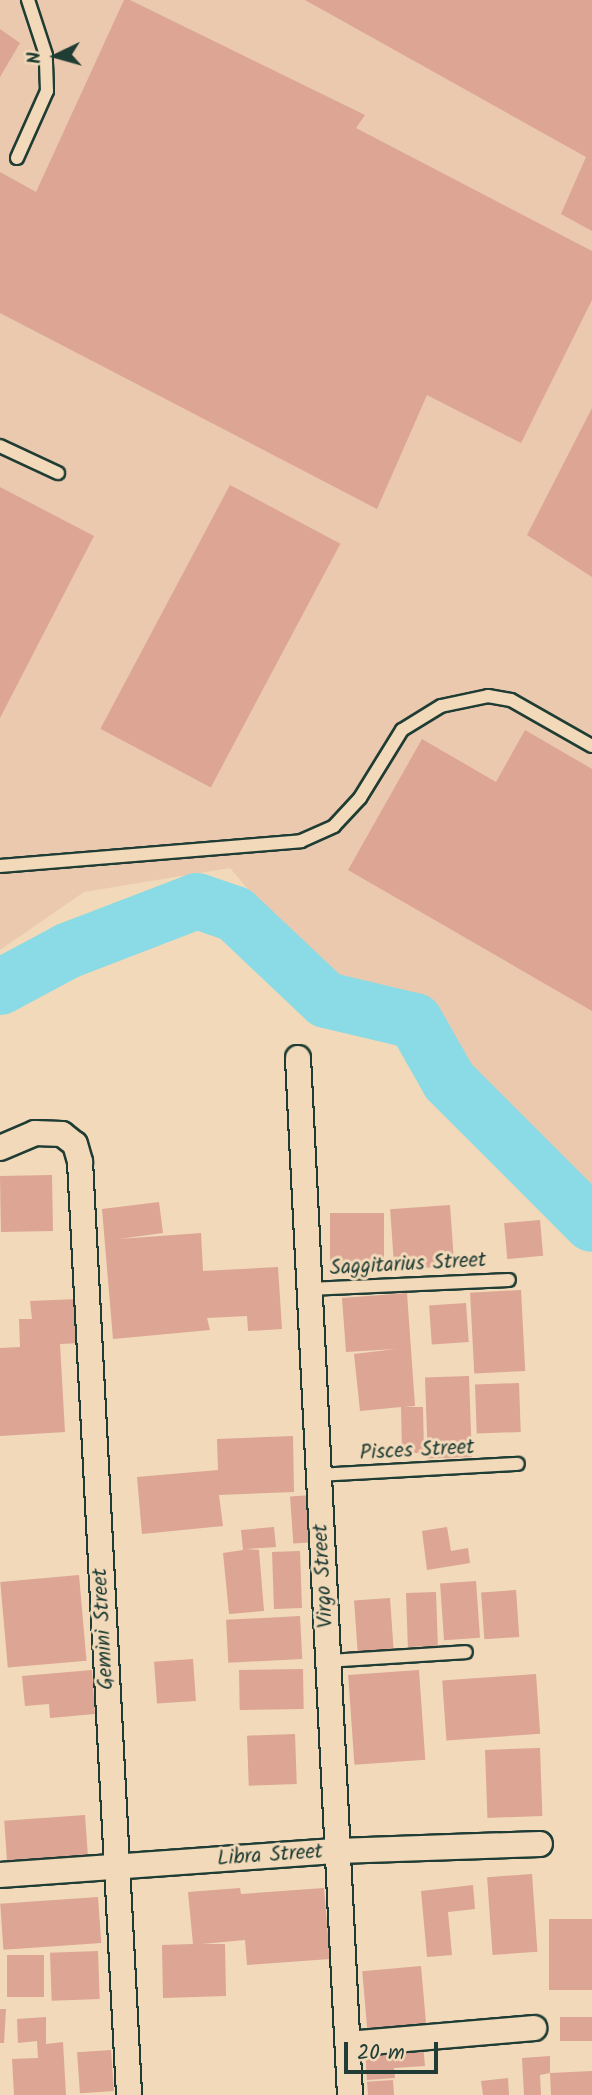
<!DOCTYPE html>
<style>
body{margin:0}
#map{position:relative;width:592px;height:2095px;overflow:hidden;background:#f1d9b9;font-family:Kalam,sans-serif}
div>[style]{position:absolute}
.built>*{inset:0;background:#ebc9ae}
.river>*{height:56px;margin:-28px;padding:0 28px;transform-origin:28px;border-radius:28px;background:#8adbe5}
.building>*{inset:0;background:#dca594;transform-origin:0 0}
.roads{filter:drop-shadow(2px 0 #1f3d34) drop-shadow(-2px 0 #1f3d34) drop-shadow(0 2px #1f3d34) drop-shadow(0 -2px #1f3d34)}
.lane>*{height:12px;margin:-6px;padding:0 6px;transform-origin:6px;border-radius:6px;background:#f1d9b9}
.street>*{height:24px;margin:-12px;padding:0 12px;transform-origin:12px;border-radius:12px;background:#f1d9b9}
span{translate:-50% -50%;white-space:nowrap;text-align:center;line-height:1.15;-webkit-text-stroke:6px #f1d9b9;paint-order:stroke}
.street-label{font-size:21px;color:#1f3d34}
.north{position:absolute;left:21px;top:21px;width:70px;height:70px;-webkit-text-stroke:5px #f1d9b9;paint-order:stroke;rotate:265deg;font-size:19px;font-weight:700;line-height:28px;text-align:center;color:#1f3d34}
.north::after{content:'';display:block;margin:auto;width:24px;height:32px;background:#1f3d34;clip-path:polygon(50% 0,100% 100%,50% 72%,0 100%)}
.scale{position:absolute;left:344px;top:2042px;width:94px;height:32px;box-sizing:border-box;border:4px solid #1f3d34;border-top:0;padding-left:9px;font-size:21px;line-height:24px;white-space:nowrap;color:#1f3d34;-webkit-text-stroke:5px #f1d9b9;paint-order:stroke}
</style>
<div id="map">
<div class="built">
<div style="clip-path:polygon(0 0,592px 0,592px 1197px,461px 1069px,437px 1010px,318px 971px,230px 868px,84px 892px,0 950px)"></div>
</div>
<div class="river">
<div style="left:0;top:987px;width:76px;rotate:-28.2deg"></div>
<div style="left:67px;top:951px;width:139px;rotate:-21deg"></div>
<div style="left:197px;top:901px;width:40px;rotate:18.9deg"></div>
<div style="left:235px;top:914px;width:125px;rotate:43.4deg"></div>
<div style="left:326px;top:1000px;width:91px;rotate:13.3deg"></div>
<div style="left:415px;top:1021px;width:69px;rotate:60.5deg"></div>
<div style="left:449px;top:1081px;width:202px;rotate:45deg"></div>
</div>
<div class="building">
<div style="clip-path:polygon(124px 0,130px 0,365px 115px,356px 128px,592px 251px,592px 300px,521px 443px,427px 395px,377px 509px,0 313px,0 172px,36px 192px)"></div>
<div style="clip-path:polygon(305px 0,592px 0,592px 231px,561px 214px,586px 157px)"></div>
<div style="clip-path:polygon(0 29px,20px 43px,0 77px)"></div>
<div style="clip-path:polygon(592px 408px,592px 577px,527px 535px)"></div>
<div style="left:230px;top:485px;width:125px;height:276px;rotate:28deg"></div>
<div style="clip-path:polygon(0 487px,94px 536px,0 718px)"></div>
<div style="clip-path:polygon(525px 730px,592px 769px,592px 1011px,348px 870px,422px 739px,496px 782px)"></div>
<div style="left:52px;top:1175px;width:56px;height:52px;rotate:89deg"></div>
<div style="clip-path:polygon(159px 1202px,163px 1233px,119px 1239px,201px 1233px,203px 1271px,278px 1267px,282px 1329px,248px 1331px,247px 1316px,207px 1318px,210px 1330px,113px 1339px,102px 1209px)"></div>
<div style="left:450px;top:1205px;width:61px;height:60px;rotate:86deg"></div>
<div style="left:384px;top:1213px;width:52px;height:54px;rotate:90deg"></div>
<div style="left:540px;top:1220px;width:36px;height:36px;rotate:85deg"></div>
<div style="left:521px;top:1290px;width:81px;height:51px;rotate:87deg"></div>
<div style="clip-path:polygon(407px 1293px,415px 1406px,403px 1407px,423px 1407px,424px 1453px,402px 1453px,401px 1407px,360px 1411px,354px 1354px,396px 1349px,346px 1352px,342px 1298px)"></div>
<div style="clip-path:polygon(78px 1299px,80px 1343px,60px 1344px,65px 1432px,0 1436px,0 1348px,20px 1347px,19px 1319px,32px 1319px,30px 1301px)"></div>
<div style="left:466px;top:1303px;width:39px;height:37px;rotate:86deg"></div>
<div style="left:469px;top:1376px;width:81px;height:44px;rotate:88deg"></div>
<div style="left:519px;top:1383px;width:49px;height:44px;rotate:88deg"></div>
<div style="clip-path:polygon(293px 1436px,294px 1492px,219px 1495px,223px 1526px,142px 1534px,137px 1477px,218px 1470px,217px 1439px)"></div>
<div style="left:313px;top:1495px;width:47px;height:23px;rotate:86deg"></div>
<div style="clip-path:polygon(274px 1527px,276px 1547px,246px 1549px,259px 1550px,264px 1611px,229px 1614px,223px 1553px,243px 1550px,241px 1530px)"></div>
<div style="clip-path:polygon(447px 1527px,451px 1551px,468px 1548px,470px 1563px,427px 1570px,422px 1531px)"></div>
<div style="left:300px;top:1551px;width:57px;height:28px;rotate:88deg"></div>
<div style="left:79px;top:1575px;width:86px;height:79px;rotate:85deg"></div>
<div style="left:476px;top:1581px;width:57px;height:36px;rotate:86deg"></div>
<div style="left:516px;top:1590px;width:47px;height:35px;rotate:86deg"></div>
<div style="left:436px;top:1592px;width:54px;height:30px;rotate:88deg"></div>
<div style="left:390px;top:1598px;width:51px;height:36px;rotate:86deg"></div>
<div style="left:300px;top:1616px;width:43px;height:74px;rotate:87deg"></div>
<div style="left:193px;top:1659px;width:42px;height:39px;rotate:86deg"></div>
<div style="left:303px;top:1669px;width:40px;height:64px;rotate:89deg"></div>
<div style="clip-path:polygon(92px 1670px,95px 1714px,50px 1718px,49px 1704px,25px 1706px,22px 1676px)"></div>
<div style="left:419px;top:1670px;width:90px;height:71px;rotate:86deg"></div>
<div style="left:536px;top:1674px;width:60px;height:94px;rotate:86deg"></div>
<div style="left:295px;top:1734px;width:50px;height:48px;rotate:88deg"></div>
<div style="left:540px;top:1748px;width:68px;height:55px;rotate:88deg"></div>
<div style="left:85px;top:1815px;width:44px;height:81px;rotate:86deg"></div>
<div style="left:532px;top:1874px;width:78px;height:45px;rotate:86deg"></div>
<div style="clip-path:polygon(473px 1885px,475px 1909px,448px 1912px,452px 1955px,427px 1957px,421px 1891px)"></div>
<div style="clip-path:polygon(240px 1888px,241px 1894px,324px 1888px,330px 1959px,247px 1965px,245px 1940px,202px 1944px,225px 1944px,226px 1996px,163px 1998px,162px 1945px,193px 1944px,188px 1892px)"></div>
<div style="left:98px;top:1897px;width:46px;height:98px;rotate:86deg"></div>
<div style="left:592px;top:1919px;width:71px;height:43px;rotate:90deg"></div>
<div style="left:98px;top:1951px;width:48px;height:48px;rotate:88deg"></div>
<div style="left:7px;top:1955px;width:37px;height:42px"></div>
<div style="left:421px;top:1966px;width:62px;height:59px;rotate:85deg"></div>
<div style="clip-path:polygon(0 2009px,6px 2009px,4px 2043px,0 2043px)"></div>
<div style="clip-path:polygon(46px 2017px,46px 2044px,63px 2042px,66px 2095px,14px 2095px,12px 2059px,38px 2058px,37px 2041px,18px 2043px,17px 2019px)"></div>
<div style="left:592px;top:2017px;width:24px;height:32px;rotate:90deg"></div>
<div style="clip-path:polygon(423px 2044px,425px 2066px,394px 2068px,395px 2078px,367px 2080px,365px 2048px)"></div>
<div style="left:111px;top:2050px;width:41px;height:34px;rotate:86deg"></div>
<div style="clip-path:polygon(550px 2056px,550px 2073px,592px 2071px,592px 2095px,551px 2095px,550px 2073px,540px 2075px,541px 2095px,524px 2095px,522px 2058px)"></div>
<div style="clip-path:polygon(508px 2078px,509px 2095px,483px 2095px,481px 2081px)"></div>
<div style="left:393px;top:2080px;width:15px;height:26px;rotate:86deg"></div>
</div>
<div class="roads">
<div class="lane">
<div style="left:17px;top:158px;width:73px;rotate:-65.9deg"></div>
<div style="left:47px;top:91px;width:36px;rotate:-92deg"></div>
<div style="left:46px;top:55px;width:58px;rotate:-108.1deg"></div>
<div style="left:0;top:446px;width:64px;rotate:25deg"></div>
<div style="left:0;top:866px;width:302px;rotate:-4.7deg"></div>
<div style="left:301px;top:841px;width:36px;rotate:-24deg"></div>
<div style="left:334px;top:826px;width:38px;rotate:-47deg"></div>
<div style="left:360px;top:798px;width:80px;rotate:-58.3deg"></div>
<div style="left:402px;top:730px;width:46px;rotate:-31.6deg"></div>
<div style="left:441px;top:706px;width:48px;rotate:-12deg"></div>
<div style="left:488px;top:696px;width:23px;rotate:10deg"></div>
<div style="left:511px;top:700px;width:93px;rotate:29.6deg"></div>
<div style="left:309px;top:1289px;width:200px;rotate:-2.6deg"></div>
<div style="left:319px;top:1475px;width:199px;rotate:-3.2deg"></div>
<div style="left:328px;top:1661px;width:138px;rotate:-3.7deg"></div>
</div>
<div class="street">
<div style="left:298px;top:1058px;width:1038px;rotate:87.13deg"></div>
<div style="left:0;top:1148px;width:38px;rotate:-23deg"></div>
<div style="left:35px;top:1133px;width:27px;rotate:2deg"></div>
<div style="left:62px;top:1134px;width:16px;rotate:38deg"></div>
<div style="left:75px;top:1144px;width:19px;rotate:74deg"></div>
<div style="left:80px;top:1162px;width:934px;rotate:86.99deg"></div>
<div style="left:0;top:1875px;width:339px;rotate:-4.1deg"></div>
<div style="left:338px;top:1851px;width:202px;rotate:-2deg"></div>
<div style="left:348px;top:2044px;width:187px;rotate:-4.9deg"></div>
</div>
</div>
<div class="street-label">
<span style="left:408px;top:1265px;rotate:-3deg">Saggitarius Street</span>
<span style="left:417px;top:1451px;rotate:-3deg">Pisces Street</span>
<span style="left:324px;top:1576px;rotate:-93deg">Virgo Street</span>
<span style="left:104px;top:1629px;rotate:-93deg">Gemini Street</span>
<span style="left:270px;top:1856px;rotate:-4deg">Libra Street</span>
</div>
<div class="north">N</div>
<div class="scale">20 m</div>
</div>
